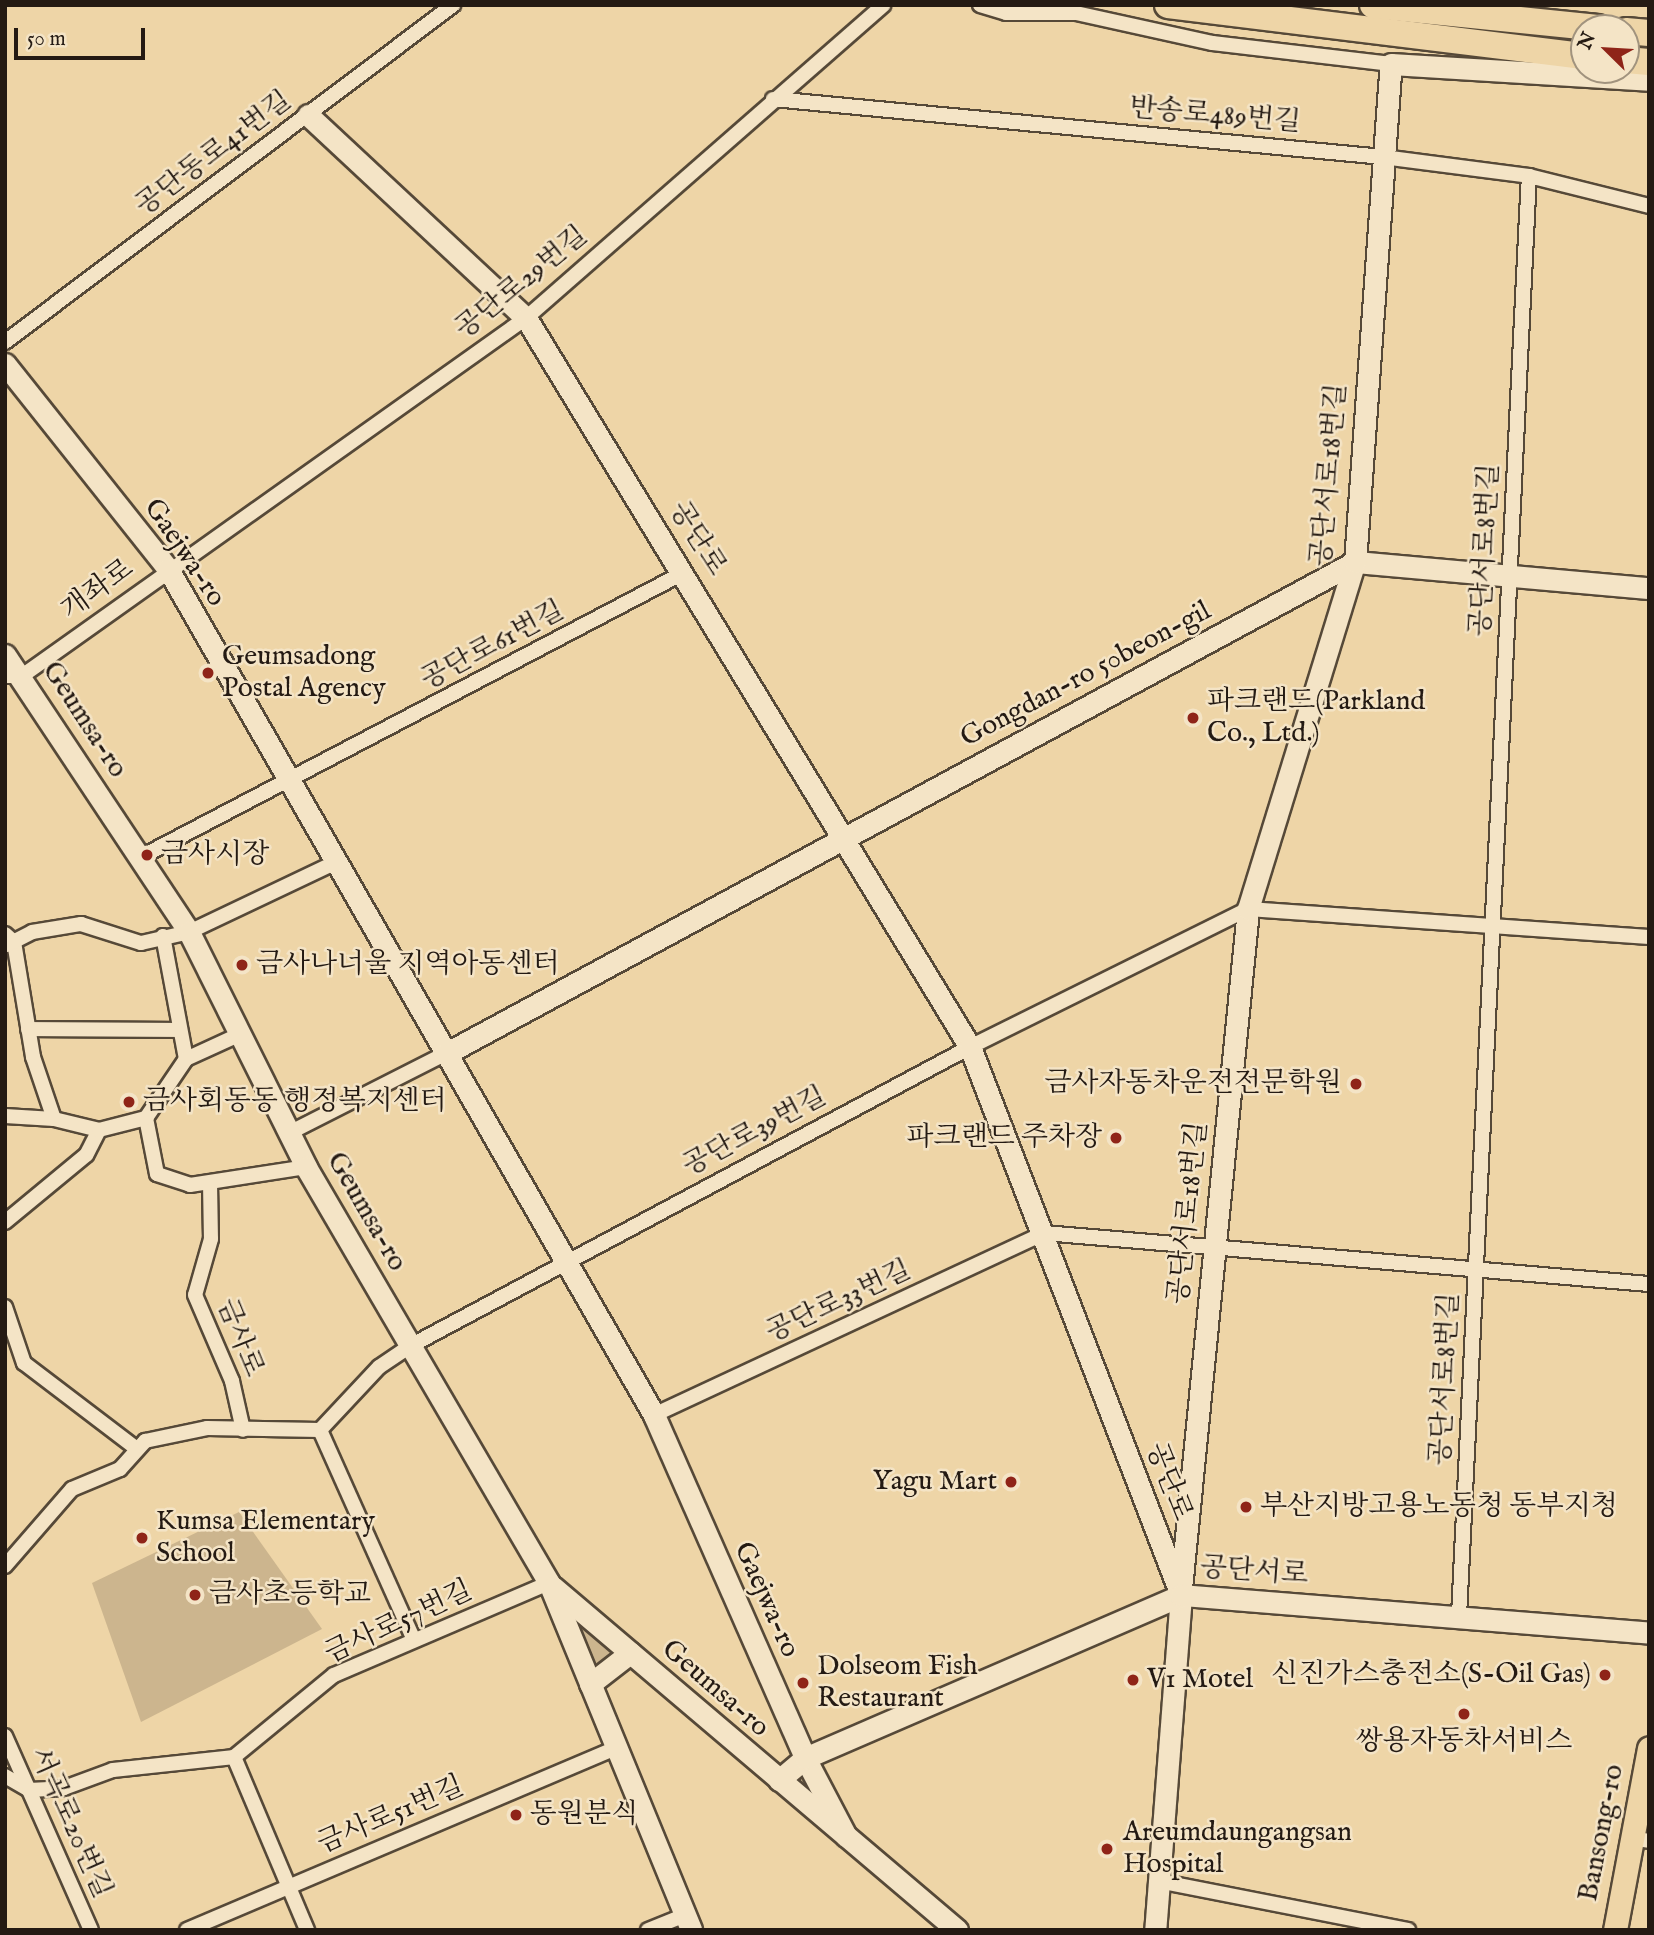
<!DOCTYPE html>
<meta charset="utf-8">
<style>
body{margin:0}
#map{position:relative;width:1654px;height:1935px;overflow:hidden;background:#eed5a7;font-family:"IM FELL English","Noto Serif KR",serif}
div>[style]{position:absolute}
.green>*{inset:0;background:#ccb58e}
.roads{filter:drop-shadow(2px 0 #564938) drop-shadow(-2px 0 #564938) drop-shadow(0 2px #564938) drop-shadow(0 -2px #564938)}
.street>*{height:14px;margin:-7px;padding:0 7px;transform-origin:7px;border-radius:7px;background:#f4e4c6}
.secondary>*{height:21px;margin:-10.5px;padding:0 10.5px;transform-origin:10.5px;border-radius:10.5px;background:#f4e4c6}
.primary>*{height:23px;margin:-11.5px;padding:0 11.5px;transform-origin:11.5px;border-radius:11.5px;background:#eed5a7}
.highway>*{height:26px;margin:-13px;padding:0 13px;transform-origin:13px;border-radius:13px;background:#eed5a7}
.dots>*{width:19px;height:19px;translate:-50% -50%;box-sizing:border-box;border:4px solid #f4e4c6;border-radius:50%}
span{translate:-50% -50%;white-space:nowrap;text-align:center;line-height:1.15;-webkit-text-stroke:5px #f4e4c6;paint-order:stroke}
.street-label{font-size:28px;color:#241a13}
.poi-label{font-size:28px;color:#241a13}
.left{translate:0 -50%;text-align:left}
.right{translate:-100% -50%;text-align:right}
.frame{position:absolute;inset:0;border:7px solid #241a13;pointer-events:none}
.north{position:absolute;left:1570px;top:14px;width:70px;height:70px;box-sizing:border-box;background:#f4e4c6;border:2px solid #a1937e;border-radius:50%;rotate:294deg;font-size:19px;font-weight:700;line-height:28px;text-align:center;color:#241a13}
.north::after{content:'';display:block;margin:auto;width:24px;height:32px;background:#8f2418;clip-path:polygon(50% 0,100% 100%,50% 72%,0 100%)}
.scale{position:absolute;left:14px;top:28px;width:131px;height:32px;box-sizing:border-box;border:4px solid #241a13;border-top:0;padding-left:9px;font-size:21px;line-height:24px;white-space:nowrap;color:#241a13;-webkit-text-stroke:5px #f4e4c6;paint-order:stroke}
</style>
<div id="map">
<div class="green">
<div style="clip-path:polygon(239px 1512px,322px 1629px,141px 1722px,92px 1583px)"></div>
<div style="clip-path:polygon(567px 1613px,614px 1653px,593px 1670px)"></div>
</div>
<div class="roads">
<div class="street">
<div style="left:980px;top:5px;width:27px;rotate:17deg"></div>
<div style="left:1006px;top:13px;width:70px"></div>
<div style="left:1076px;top:13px;width:140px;rotate:12.4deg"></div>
<div style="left:1213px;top:43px;width:179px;rotate:6.7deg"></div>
<div style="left:773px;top:99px;width:613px;rotate:5.43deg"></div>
<div style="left:1383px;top:157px;width:147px;rotate:7.4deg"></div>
<div style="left:1529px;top:176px;width:124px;rotate:14deg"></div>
<div style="left:5px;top:342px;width:561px;rotate:-36.95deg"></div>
<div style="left:5px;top:676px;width:17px"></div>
<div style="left:22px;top:676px;width:618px;rotate:-35.39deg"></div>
<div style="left:526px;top:318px;width:475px;rotate:-41.2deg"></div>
<div style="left:141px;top:857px;width:614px;rotate:-27.65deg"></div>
<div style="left:5px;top:934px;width:12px;rotate:42deg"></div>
<div style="left:14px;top:942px;width:117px;rotate:80.6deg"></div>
<div style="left:33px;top:1057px;width:65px;rotate:71.3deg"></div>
<div style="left:54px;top:1119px;width:46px;rotate:13.7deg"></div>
<div style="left:99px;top:1130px;width:28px;rotate:117deg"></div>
<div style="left:86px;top:1155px;width:105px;rotate:140.4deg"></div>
<div style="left:163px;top:936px;width:125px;rotate:79.4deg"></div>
<div style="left:7px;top:945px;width:28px;rotate:-27deg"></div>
<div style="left:32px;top:932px;width:50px;rotate:-9.3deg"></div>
<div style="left:81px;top:924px;width:63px;rotate:17.6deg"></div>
<div style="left:141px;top:943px;width:49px;rotate:-12.9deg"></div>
<div style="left:189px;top:932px;width:161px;rotate:-25.4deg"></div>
<div style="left:28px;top:1029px;width:150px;rotate:0.4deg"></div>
<div style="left:5px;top:1116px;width:49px;rotate:3.5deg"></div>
<div style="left:146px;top:1118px;width:57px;rotate:78.9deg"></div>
<div style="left:157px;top:1174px;width:35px;rotate:18deg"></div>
<div style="left:190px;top:1185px;width:117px;rotate:-8.8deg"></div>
<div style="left:99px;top:1130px;width:49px;rotate:-14.3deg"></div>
<div style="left:146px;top:1118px;width:71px;rotate:-55.9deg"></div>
<div style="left:186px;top:1059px;width:55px;rotate:-24.7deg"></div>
<div style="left:289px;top:1133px;width:175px;rotate:-26.9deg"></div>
<div style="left:210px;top:1183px;width:56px;rotate:89deg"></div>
<div style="left:211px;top:1239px;width:58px;rotate:105.9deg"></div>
<div style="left:195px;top:1295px;width:94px;rotate:66.7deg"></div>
<div style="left:232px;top:1381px;width:50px;rotate:77.3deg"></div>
<div style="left:5px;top:1307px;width:59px;rotate:71.3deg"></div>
<div style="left:24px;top:1363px;width:142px;rotate:37.3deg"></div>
<div style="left:654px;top:1415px;width:430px;rotate:-25deg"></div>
<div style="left:1044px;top:1233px;width:607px;rotate:4.82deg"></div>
<div style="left:320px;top:1430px;width:228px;rotate:65.9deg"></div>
<div style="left:5px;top:1566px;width:102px;rotate:-49deg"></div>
<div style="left:72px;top:1489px;width:52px;rotate:-22.6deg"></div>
<div style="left:120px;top:1469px;width:38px;rotate:-48deg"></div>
<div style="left:145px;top:1441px;width:63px;rotate:-11.8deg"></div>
<div style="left:207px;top:1428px;width:113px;rotate:1deg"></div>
<div style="left:320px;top:1430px;width:86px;rotate:-46.9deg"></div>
<div style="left:379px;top:1367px;width:40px;rotate:-34deg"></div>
<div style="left:412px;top:1345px;width:633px;rotate:-28.1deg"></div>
<div style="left:970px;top:1047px;width:310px;rotate:-26.4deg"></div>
<div style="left:1248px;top:909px;width:402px;rotate:4deg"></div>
<div style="left:1459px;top:1616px;width:1442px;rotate:-87.22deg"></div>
<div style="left:5px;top:1736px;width:212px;rotate:66.1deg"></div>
<div style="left:234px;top:1757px;width:188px;rotate:67.1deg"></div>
<div style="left:5px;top:1776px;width:28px;rotate:30deg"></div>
<div style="left:29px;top:1790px;width:35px;rotate:-3deg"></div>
<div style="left:64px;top:1788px;width:52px;rotate:-20.2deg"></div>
<div style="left:113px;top:1770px;width:122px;rotate:-6.1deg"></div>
<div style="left:234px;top:1757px;width:129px;rotate:-39.4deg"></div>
<div style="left:334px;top:1675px;width:234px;rotate:-23.2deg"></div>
<div style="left:1631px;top:1838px;width:18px;rotate:9deg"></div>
<div style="left:1158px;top:1881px;width:255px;rotate:11.1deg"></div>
<div style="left:187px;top:1930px;width:465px;rotate:-23deg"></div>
<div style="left:648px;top:1930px;width:40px;rotate:-22deg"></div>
</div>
<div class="secondary">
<div style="left:308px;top:115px;width:298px;rotate:43deg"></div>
<div style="left:526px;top:318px;width:854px;rotate:58.66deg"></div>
<div style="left:970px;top:1047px;width:587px;rotate:68.94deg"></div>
<div style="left:1181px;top:1595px;width:336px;rotate:94.4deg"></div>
<div style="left:5px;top:364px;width:262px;rotate:51.5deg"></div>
<div style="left:168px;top:569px;width:976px;rotate:60.12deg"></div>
<div style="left:654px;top:1415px;width:375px;rotate:66.2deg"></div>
<div style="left:805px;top:1758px;width:88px;rotate:62.3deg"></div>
<div style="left:5px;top:655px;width:333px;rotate:56.4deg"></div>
<div style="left:189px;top:932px;width:263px;rotate:63.5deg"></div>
<div style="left:306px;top:1167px;width:482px;rotate:59.7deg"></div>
<div style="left:549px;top:1583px;width:375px;rotate:67.7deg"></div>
<div style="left:445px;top:1054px;width:1034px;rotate:-28.4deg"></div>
<div style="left:1355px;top:562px;width:295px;rotate:5.1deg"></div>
<div style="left:553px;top:1587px;width:530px;rotate:40.33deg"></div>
<div style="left:1181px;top:1588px;width:682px;rotate:-84.36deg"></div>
<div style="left:1248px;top:909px;width:363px;rotate:-72.9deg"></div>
<div style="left:1355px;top:562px;width:499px;rotate:-85.9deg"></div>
<div style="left:1391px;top:64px;width:258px;rotate:3.5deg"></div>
<div style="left:590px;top:1684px;width:51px;rotate:-37.8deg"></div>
<div style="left:779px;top:1780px;width:34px;rotate:-40deg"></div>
<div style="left:805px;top:1758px;width:410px;rotate:-23.4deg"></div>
<div style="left:1181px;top:1595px;width:470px;rotate:4.6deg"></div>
</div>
<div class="primary">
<div style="left:1615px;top:1930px;width:185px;rotate:-79.4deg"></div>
</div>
<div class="highway">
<div style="left:1168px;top:5px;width:419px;rotate:7deg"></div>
<div style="left:1373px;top:5px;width:226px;rotate:5.8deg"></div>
<div style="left:1626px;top:31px;width:23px;rotate:5deg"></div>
<div style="left:1626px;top:60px;width:23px;rotate:5deg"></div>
</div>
</div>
<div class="dots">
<div style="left:208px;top:673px;background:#8f2418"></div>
<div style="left:1193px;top:718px;background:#8f2418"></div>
<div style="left:147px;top:855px;background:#8f2418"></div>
<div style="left:242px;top:965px;background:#8f2418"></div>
<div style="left:1356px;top:1084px;background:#8f2418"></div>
<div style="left:129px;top:1102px;background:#8f2418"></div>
<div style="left:1116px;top:1138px;background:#8f2418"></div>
<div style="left:1011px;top:1482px;background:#8f2418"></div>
<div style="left:1246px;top:1507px;background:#8f2418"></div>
<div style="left:142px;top:1538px;background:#8f2418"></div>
<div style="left:195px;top:1595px;background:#8f2418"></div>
<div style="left:1605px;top:1675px;background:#8f2418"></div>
<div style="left:1133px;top:1680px;background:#8f2418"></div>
<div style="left:803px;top:1683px;background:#8f2418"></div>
<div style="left:1464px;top:1714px;background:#8f2418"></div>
<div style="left:516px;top:1815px;background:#8f2418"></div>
<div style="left:1107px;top:1849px;background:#8f2418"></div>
</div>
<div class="street-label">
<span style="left:1215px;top:116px;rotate:5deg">반송로489번길</span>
<span style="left:214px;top:154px;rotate:-37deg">공단동로41번길</span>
<span style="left:522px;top:283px;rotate:-39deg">공단로29번길</span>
<span style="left:1330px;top:475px;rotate:-85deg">공단서로18번길</span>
<span style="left:697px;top:539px;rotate:58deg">공단로</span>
<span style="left:1486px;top:550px;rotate:-87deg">공단서로8번길</span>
<span style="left:184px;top:553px;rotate:56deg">Gaejwa-ro</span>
<span style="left:98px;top:590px;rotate:-36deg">개좌로</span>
<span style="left:493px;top:646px;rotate:-28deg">공단로61번길</span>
<span style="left:1086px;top:675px;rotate:-28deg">Gongdan-ro 50beon-gil</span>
<span style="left:84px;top:720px;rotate:57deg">Geumsa-ro</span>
<span style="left:755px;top:1132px;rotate:-28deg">공단로39번길</span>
<span style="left:366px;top:1212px;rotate:60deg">Geumsa-ro</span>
<span style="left:1189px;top:1213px;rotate:-84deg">공단서로18번길</span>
<span style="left:839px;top:1302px;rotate:-25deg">공단로33번길</span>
<span style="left:239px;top:1338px;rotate:68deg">금사로</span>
<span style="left:1446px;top:1379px;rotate:-87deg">공단서로8번길</span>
<span style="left:1168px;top:1482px;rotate:69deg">공단로</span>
<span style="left:1254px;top:1572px;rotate:4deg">공단서로</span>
<span style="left:766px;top:1600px;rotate:66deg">Gaejwa-ro</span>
<span style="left:399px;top:1623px;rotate:-25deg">금사로57번길</span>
<span style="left:715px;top:1689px;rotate:41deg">Geumsa-ro</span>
<span style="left:391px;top:1816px;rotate:-23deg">금사로51번길</span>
<span style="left:70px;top:1823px;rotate:66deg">서곡로20번길</span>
<span style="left:1602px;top:1833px;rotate:-79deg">Bansong-ro</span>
</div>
<div class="poi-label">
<span class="left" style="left:222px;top:673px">Geumsadong<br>Postal Agency</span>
<span class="left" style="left:1207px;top:718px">파크랜드(Parkland<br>Co., Ltd.)</span>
<span class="left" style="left:161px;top:855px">금사시장</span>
<span class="left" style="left:256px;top:965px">금사나너울 지역아동센터</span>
<span class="right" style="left:1342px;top:1084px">금사자동차운전전문학원</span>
<span class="left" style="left:143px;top:1102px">금사회동동 행정복지센터</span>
<span class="right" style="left:1102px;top:1138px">파크랜드 주차장</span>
<span class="right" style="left:997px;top:1482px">Yagu Mart</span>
<span class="left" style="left:1260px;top:1507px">부산지방고용노동청 동부지청</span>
<span class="left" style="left:156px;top:1538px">Kumsa Elementary<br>School</span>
<span class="left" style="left:209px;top:1595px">금사초등학교</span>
<span class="left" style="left:817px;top:1683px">Dolseom Fish<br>Restaurant</span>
<span class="right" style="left:1591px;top:1675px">신진가스충전소(S-Oil Gas)</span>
<span class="left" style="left:1147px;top:1680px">V1 Motel</span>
<span style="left:1464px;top:1742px">쌍용자동차서비스</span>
<span class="left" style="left:530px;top:1815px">동원분식</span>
<span class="left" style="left:1123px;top:1849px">Areumdaungangsan<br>Hospital</span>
</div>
<div class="frame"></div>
<div class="north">N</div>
<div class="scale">50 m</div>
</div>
